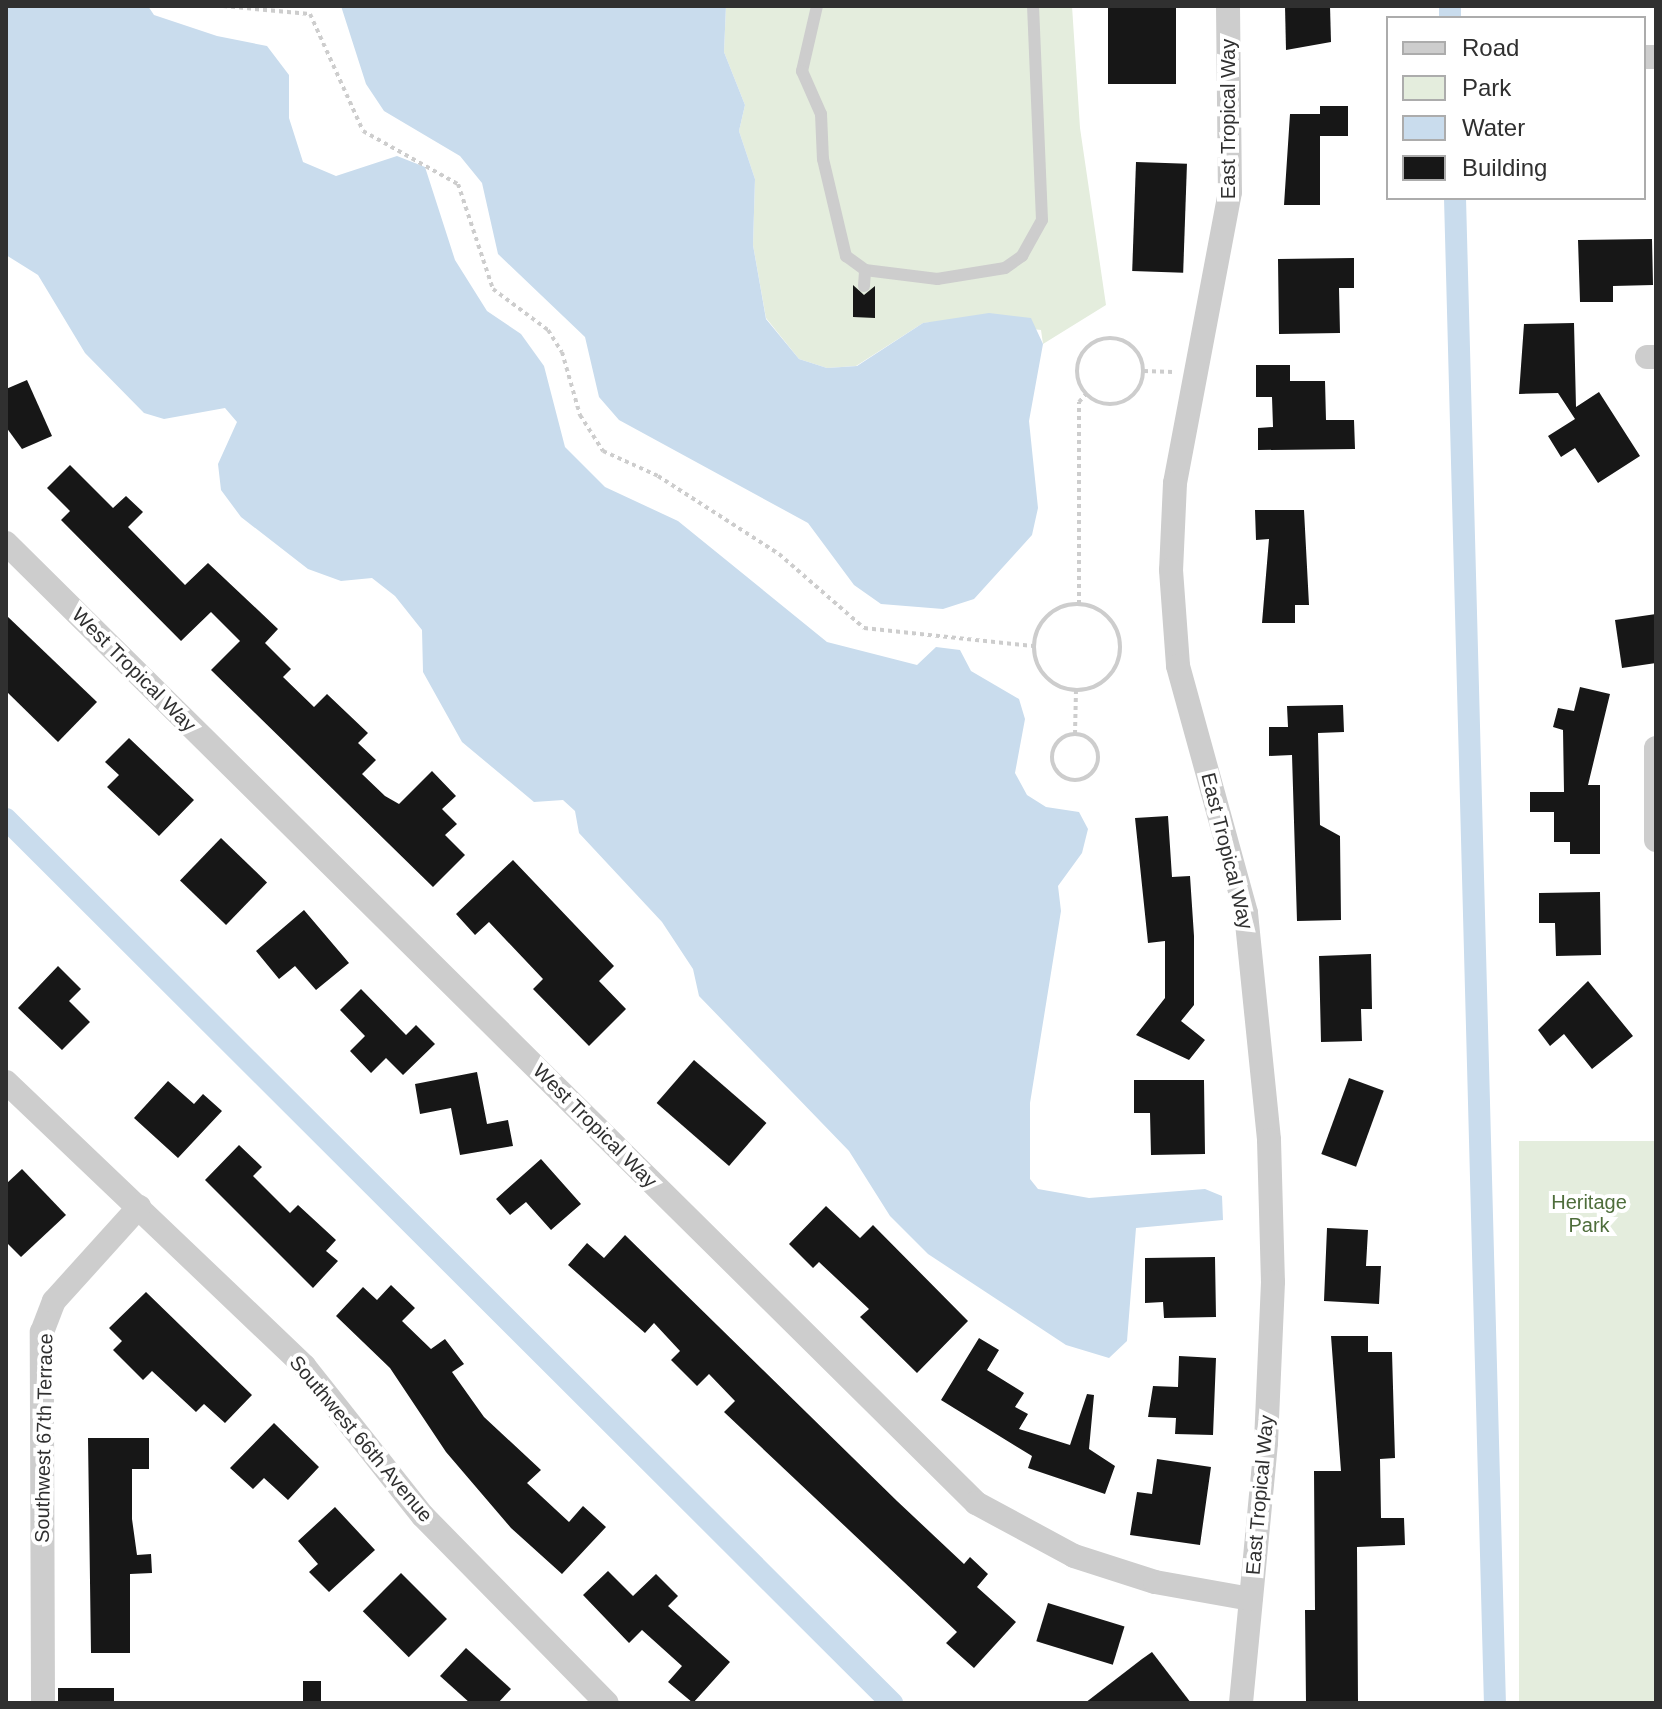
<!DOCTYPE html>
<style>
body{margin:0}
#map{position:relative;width:1662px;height:1709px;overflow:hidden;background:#fff;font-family:Helvetica,sans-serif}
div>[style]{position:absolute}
.green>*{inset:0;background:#e4eddd;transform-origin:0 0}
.water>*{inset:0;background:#c9dced}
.canal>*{height:22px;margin:-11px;padding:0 11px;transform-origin:11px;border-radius:11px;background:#c9dced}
.building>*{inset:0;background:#171717;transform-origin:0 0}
.path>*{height:4px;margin-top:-2px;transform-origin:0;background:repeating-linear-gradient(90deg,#cdcdcd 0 4px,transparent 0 8px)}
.path>.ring{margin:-2px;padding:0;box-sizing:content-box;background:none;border:4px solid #cdcdcd;border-radius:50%}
.service>*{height:12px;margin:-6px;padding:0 6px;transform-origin:6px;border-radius:6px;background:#cdcdcd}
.minor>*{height:24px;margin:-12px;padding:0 12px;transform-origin:12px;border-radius:12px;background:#cdcdcd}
span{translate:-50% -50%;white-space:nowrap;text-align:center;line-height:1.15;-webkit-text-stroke:8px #fff;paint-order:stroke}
.street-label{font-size:20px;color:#303030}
.park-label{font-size:20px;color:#4e6d3b}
.frame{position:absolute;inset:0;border:8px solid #303030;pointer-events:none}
.legend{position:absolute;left:1386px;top:16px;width:260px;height:184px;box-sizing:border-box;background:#fff;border:2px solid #acacac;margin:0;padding:10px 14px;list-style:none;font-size:24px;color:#303030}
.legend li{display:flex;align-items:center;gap:16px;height:40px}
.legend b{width:40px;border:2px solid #acacac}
</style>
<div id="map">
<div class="green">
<div style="clip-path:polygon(726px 6px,1072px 6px,1080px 128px,1106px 305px,1043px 344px,1041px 330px,957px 320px,923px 323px,856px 366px,827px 368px,799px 359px,766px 318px,753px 245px,755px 179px,739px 131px,745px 105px,724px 52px)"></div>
<div style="left:1656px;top:1141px;width:562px;height:137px;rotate:90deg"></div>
</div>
<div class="water">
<div style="clip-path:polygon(6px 6px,148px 6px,154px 15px,217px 36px,267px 46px,289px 75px,289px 118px,303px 162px,336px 176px,397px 156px,425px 167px,455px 260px,487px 311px,521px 334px,544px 366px,565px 447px,605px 487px,678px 521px,827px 642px,917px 665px,936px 647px,960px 650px,971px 671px,1019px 699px,1025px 719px,1015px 773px,1027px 795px,1046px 807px,1079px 812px,1088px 829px,1082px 853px,1058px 886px,1061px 911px,1030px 1103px,1030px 1179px,1038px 1189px,1089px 1198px,1205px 1189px,1222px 1196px,1223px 1220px,1136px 1228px,1127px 1341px,1109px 1358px,1066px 1345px,928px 1254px,890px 1216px,849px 1151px,699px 996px,693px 969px,662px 922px,579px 833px,575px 811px,563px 800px,534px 802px,462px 742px,423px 672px,422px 630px,395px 596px,372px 578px,341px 581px,308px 569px,241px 517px,221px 490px,218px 464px,237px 422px,225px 408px,164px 419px,144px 413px,85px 353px,38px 275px,6px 255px)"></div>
<div style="clip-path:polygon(341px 6px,726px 6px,724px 52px,745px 105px,739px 131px,755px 179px,753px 245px,766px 319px,799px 359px,827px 368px,857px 366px,923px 323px,989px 313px,1031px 318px,1043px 344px,1029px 421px,1038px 508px,1032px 535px,974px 599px,943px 609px,881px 604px,854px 585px,808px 523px,619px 420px,599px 397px,585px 337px,498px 254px,482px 183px,460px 156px,384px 111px,366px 84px)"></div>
</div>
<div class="canal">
<div style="left:1450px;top:6px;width:12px;rotate:90deg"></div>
<div style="left:1455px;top:198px;width:1506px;rotate:88.48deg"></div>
<div style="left:6px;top:819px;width:1252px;rotate:44.94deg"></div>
</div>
<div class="building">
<div style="left:1108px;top:6px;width:68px;height:78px"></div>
<div style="clip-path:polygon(1285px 6px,1330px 6px,1331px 42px,1286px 50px)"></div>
<div style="clip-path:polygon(1320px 106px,1348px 106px,1348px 136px,1320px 136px,1320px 205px,1284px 205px,1290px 114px,1320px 114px)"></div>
<div style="left:1136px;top:162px;width:51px;height:109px;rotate:2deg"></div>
<div style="clip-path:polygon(1652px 239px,1653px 285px,1613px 286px,1613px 302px,1580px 302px,1578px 240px)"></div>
<div style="clip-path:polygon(1354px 258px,1354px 288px,1339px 288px,1340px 333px,1279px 334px,1278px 259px)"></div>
<div style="clip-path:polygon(853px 285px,864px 295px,875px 286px,875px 318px,853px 317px)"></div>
<div style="clip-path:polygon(1574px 323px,1576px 407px,1599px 392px,1640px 456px,1598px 483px,1575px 448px,1561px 457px,1548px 436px,1575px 419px,1558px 393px,1519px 394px,1524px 324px)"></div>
<div style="clip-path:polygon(1256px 365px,1290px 365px,1290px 381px,1325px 381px,1326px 420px,1354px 420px,1355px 449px,1258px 450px,1258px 428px,1273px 427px,1272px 397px,1256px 397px)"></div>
<div style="clip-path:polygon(27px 380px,52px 436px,22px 449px,6px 427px,6px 389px)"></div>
<div style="clip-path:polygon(70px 465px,113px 508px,126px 496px,143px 512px,128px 527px,185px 585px,208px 563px,278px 629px,265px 643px,291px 669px,283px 677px,314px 707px,327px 694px,368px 733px,358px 743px,376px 760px,362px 774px,385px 796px,399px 804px,432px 771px,456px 796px,442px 809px,457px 824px,445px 835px,465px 855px,433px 887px,211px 670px,240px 641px,211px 612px,181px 641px,61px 520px,70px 511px,47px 488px)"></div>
<div style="clip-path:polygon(1255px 510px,1304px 510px,1309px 605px,1295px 605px,1295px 623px,1262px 623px,1269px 539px,1256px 540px)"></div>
<div style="clip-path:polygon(1656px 614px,1656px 663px,1622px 668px,1615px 620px)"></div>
<div style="clip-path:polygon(6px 615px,97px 702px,58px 742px,6px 691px)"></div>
<div style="clip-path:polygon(1580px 687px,1610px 694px,1588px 785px,1600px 785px,1600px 854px,1570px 854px,1570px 842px,1554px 842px,1554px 812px,1530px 812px,1530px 792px,1564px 792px,1563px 730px,1553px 727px,1558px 708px,1574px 711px)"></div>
<div style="clip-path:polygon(1343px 705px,1344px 732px,1318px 733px,1320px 825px,1340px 836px,1341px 920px,1297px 921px,1292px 755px,1269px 756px,1269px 727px,1288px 727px,1287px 706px)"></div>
<div style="clip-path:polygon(129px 738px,194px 800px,159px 836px,107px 787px,119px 775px,105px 762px)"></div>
<div style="clip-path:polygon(1168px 816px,1172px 877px,1190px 876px,1194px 936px,1194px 1005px,1181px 1021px,1205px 1040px,1189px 1060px,1136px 1035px,1165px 998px,1165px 941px,1148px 943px,1135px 818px)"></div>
<div style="left:221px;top:838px;width:64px;height:59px;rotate:44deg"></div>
<div style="clip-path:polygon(513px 860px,614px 966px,599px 981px,626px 1009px,589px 1046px,533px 989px,543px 979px,489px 922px,475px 935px,456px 914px)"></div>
<div style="clip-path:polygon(1600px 892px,1601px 955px,1556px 956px,1555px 923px,1539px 923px,1539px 893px)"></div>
<div style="clip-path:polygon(304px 910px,349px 963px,316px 990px,295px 966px,279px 979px,256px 951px)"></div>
<div style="clip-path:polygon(1371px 954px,1372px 1009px,1361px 1009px,1362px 1041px,1321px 1042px,1319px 956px)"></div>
<div style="clip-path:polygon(58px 966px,81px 989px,69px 1001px,90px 1022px,62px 1050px,18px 1008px)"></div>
<div style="clip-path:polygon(1588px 981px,1633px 1036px,1592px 1069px,1564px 1034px,1550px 1046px,1538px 1030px)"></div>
<div style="clip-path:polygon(361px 989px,406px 1035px,416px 1025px,435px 1044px,403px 1075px,386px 1058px,371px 1073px,350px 1051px,365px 1036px,340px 1010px)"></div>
<div style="left:694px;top:1060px;width:96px;height:57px;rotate:41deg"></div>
<div style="clip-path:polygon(477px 1072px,487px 1124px,508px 1120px,513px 1146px,460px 1155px,451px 1108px,420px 1114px,415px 1084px)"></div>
<div style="left:1349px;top:1078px;width:37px;height:81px;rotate:20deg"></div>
<div style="clip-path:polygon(1134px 1080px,1204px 1080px,1205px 1154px,1151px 1155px,1150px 1113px,1134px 1113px)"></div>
<div style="clip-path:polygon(168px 1081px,194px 1104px,203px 1094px,222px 1111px,178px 1158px,134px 1118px)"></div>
<div style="clip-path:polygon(239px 1145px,262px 1167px,253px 1176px,290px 1213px,298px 1205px,336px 1240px,326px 1251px,338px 1261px,313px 1288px,205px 1180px)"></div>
<div style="clip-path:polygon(541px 1159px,581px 1204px,551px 1230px,526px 1202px,510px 1215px,496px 1199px)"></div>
<div style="clip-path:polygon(22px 1169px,66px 1215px,21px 1257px,6px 1242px,6px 1184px)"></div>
<div style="clip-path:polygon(826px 1206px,860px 1238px,873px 1225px,968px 1321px,917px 1373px,860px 1317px,869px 1309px,819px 1262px,813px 1268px,789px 1244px)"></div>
<div style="clip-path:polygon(1327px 1228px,1368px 1230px,1366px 1266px,1381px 1266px,1379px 1304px,1324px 1301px)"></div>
<div style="clip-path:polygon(625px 1235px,897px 1501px,964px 1564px,970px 1557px,988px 1574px,977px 1587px,1016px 1622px,974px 1668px,946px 1643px,957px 1632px,724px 1412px,735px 1401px,709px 1374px,697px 1386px,671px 1360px,680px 1351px,654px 1323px,645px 1333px,568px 1265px,587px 1243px,604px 1258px)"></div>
<div style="clip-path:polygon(1215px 1257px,1216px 1317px,1164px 1318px,1163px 1302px,1145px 1303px,1145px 1258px)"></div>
<div style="clip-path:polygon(391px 1285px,415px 1308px,402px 1321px,431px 1349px,445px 1339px,464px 1364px,452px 1372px,484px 1417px,541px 1470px,527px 1483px,569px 1522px,583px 1506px,606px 1527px,562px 1574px,511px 1528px,446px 1452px,390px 1368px,336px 1316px,363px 1287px,377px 1300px)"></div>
<div style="clip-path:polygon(146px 1292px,252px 1395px,225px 1423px,204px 1404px,196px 1412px,152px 1371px,143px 1380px,113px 1350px,122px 1341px,109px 1328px)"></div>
<div style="clip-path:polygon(1331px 1336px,1368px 1336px,1368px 1352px,1392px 1352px,1395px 1458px,1380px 1459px,1381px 1518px,1404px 1518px,1405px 1545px,1357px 1547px,1358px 1703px,1306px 1703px,1305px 1610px,1315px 1610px,1314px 1471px,1341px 1471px)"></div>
<div style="clip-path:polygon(979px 1338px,999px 1350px,987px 1370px,1024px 1393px,1015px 1407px,1028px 1414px,1019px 1429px,1070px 1445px,1087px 1394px,1094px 1395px,1089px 1449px,1115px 1466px,1105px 1494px,1028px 1468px,1032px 1456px,941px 1400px)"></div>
<div style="clip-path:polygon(1179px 1356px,1216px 1358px,1213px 1435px,1175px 1434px,1176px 1418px,1148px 1417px,1153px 1386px,1178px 1387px)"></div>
<div style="clip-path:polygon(274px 1423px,319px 1467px,288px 1500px,264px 1478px,253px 1489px,230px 1468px)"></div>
<div style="clip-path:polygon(88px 1438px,149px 1438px,149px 1469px,132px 1469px,132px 1519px,137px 1555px,151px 1554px,152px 1573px,130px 1574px,130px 1653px,91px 1653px)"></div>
<div style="clip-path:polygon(1157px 1459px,1211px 1467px,1200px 1545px,1130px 1535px,1137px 1492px,1152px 1494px)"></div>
<div style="clip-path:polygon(335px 1507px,375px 1550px,329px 1592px,309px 1572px,318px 1564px,298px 1541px)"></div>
<div style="clip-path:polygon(608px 1571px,633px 1596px,656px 1574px,678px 1596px,668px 1606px,730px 1662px,693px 1703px,668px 1682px,682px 1666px,642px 1630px,629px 1643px,583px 1595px)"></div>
<div style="left:401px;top:1573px;width:65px;height:54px;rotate:45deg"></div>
<div style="left:1048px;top:1603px;width:80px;height:40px;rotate:17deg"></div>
<div style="clip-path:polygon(466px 1648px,511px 1689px,498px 1703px,470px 1703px,440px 1676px)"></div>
<div style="clip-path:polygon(1152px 1652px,1191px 1703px,1085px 1703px,1142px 1659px)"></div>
<div style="left:303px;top:1681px;width:18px;height:22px"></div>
<div style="left:58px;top:1688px;width:56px;height:15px"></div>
</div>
<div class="path">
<div style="left:223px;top:6px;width:87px;rotate:5.3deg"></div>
<div style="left:310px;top:14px;width:128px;rotate:65.6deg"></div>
<div style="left:363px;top:131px;width:109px;rotate:29.2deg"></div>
<div style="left:458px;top:184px;width:111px;rotate:71.6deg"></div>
<div style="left:493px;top:289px;width:69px;rotate:36.7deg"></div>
<div style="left:548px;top:330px;width:26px;rotate:58deg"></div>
<div style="left:562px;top:352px;width:66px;rotate:74.1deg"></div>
<div style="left:580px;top:415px;width:43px;rotate:57.4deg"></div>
<div style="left:603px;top:451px;width:60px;rotate:24.4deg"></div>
<div style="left:658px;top:476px;width:144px;rotate:32.8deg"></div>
<div style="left:779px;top:554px;width:113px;rotate:41deg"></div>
<div style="left:864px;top:628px;width:170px;rotate:6.1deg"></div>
<div class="ring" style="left:1077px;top:338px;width:62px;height:62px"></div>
<div style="left:1144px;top:371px;width:29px;rotate:2deg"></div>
<div class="ring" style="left:1034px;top:604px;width:82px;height:82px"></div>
<div style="left:1079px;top:604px;width:202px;rotate:-90deg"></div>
<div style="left:1079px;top:402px;width:11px;rotate:-49deg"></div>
<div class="ring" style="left:1052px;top:734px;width:42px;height:42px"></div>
<div style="left:1075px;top:734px;width:43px;rotate:-88.7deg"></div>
</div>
<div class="service">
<div style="left:817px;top:6px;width:67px;rotate:103deg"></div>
<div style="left:802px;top:71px;width:47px;rotate:66.2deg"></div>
<div style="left:821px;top:114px;width:45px;rotate:87.5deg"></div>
<div style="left:823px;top:159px;width:100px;rotate:76.7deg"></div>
<div style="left:846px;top:256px;width:24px;rotate:36deg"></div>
<div style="left:865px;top:270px;width:73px;rotate:7.1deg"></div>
<div style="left:937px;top:279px;width:69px;rotate:-9.2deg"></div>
<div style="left:1005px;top:268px;width:21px;rotate:-35deg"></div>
<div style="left:1022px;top:256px;width:41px;rotate:-60.9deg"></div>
<div style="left:1042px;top:220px;width:214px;rotate:-92.4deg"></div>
<div style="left:864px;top:286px;width:16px;rotate:-86deg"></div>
</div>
<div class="minor">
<div style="left:1228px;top:6px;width:186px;rotate:89.4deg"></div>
<div style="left:1230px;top:192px;width:296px;rotate:100.7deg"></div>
<div style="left:1175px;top:483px;width:87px;rotate:92.6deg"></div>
<div style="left:1171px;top:570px;width:96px;rotate:85.8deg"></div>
<div style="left:1178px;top:666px;width:256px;rotate:74.6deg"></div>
<div style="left:1246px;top:913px;width:228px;rotate:84.2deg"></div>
<div style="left:1269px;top:1140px;width:142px;rotate:88.4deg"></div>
<div style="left:1273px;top:1282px;width:161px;rotate:92.5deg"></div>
<div style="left:1266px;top:1443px;width:261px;rotate:95.5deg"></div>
<div style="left:1644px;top:57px;width:12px"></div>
<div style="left:1647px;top:357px;width:9px"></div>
<div style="left:6px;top:543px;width:1365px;rotate:44.7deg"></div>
<div style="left:976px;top:1503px;width:111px;rotate:28.4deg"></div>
<div style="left:1074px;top:1556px;width:85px;rotate:17.8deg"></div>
<div style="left:1155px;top:1582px;width:97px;rotate:10.1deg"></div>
<div style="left:1656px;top:748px;width:92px;rotate:90deg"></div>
<div style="left:6px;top:1082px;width:412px;rotate:43.6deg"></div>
<div style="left:304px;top:1366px;width:191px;rotate:51.6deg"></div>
<div style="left:423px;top:1516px;width:262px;rotate:45.5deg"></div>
<div style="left:43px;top:1703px;width:371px;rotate:-90.2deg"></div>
<div style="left:42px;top:1332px;width:33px;rotate:-69deg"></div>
<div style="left:54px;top:1301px;width:127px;rotate:-47.9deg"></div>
</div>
<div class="street-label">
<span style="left:1228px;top:119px;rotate:-90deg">East Tropical Way</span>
<span style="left:134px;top:670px;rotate:45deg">West Tropical Way</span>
<span style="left:1227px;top:851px;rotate:76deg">East Tropical Way</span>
<span style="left:595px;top:1126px;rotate:45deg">West Tropical Way</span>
<span style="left:44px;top:1438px;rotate:-89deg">Southwest 67th Terrace</span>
<span style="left:361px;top:1439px;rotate:50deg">Southwest 66th Avenue</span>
<span style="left:1260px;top:1495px;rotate:-85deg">East Tropical Way</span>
</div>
<div class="park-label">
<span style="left:1589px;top:1214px">Heritage<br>Park</span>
</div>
<div class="frame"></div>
<ul class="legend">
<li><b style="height:10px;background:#cdcdcd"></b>Road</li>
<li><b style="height:22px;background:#e4eddd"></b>Park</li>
<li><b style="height:22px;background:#c9dced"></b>Water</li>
<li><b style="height:22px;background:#171717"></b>Building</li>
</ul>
</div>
